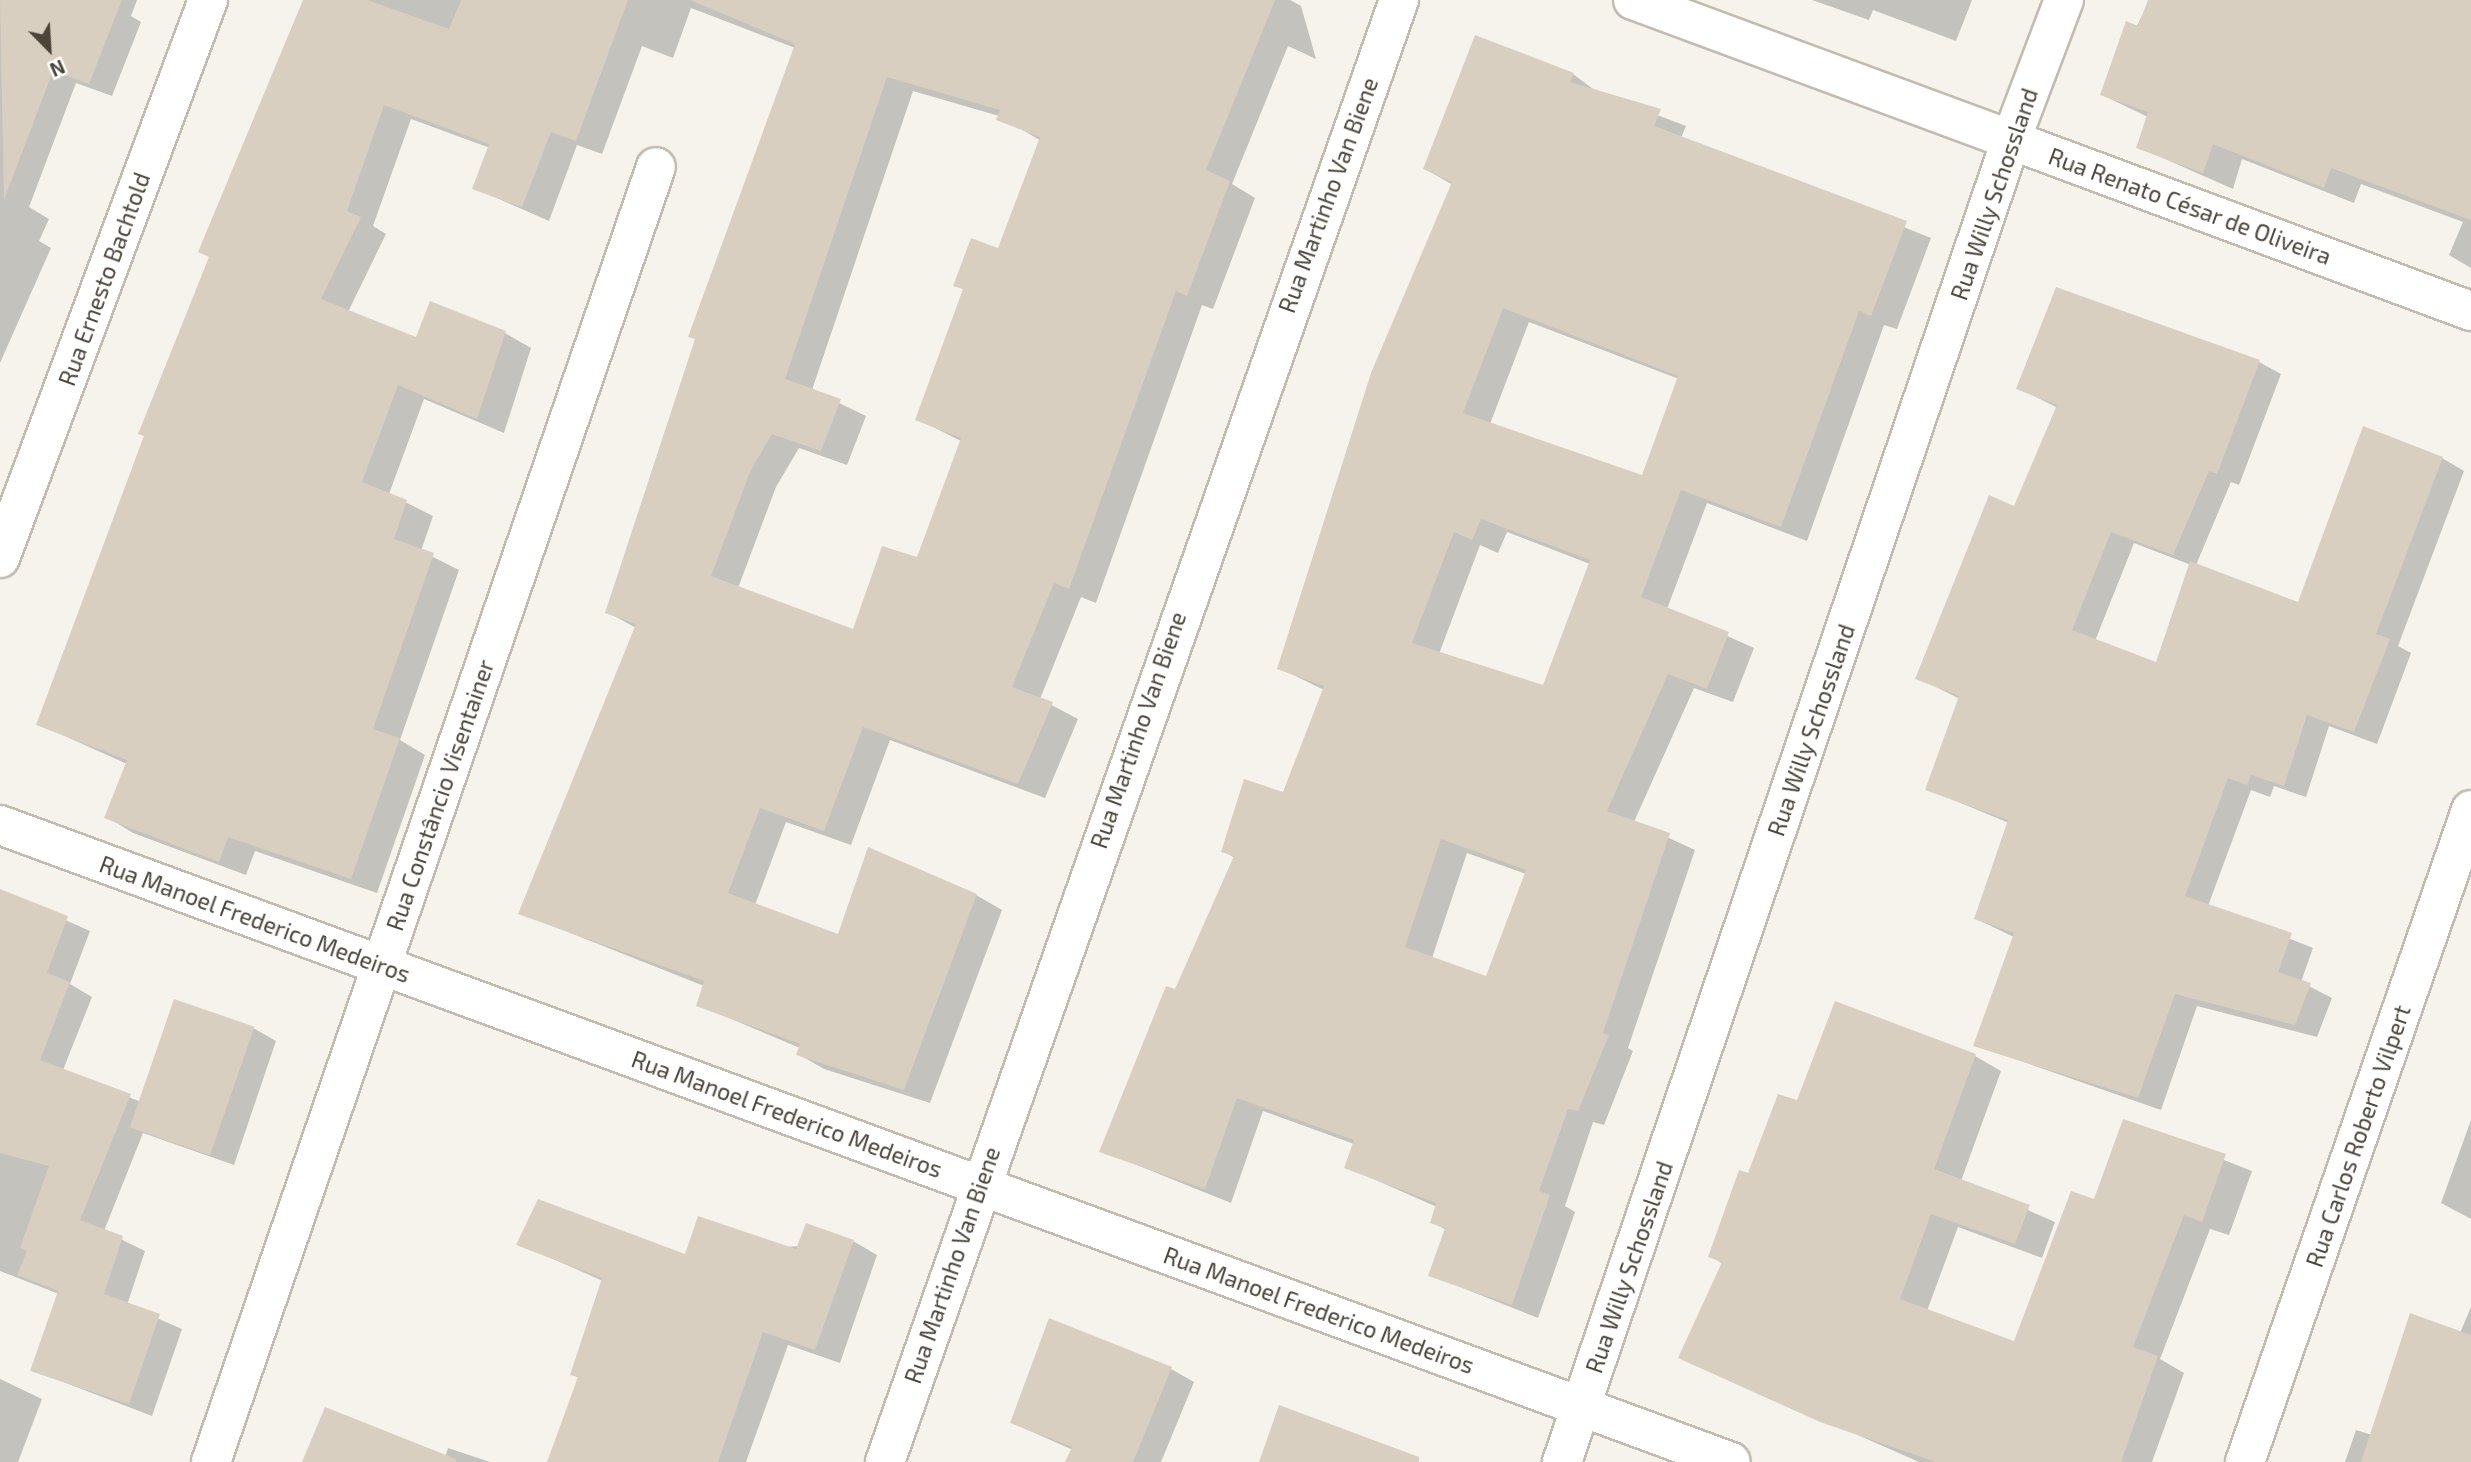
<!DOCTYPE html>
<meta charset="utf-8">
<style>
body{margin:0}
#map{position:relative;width:2471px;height:1462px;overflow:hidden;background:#f6f3ec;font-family:"Exo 2",sans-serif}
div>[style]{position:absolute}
.shadow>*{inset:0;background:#0003}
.building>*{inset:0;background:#d8cfc1;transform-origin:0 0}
.roads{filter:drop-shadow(2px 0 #c2bbae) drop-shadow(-2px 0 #c2bbae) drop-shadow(0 2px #c2bbae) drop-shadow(0 -2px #c2bbae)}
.minor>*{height:38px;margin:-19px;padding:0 19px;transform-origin:19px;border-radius:19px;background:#fff}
.tertiary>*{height:38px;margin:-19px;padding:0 19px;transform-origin:19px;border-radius:19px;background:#fff}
span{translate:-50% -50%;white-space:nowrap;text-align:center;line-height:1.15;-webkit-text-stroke:7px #fff;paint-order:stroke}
.street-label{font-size:23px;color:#4b4439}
.north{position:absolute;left:14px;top:14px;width:70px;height:70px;-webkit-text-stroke:5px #fff;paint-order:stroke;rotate:156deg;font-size:19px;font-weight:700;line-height:28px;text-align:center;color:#4b4439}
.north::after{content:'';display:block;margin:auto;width:24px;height:32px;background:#4b4439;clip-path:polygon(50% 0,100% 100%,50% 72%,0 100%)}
</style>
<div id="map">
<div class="shadow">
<div style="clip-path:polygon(0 0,137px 0,131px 16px,141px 22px,112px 96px,76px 83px,29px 207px,49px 219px,39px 241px,51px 248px,0 363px)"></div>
<div style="clip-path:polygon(evenodd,305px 0,1290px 0,1301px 6px,1316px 59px,1288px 46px,1232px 184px,1255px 198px,1213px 309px,1202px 305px,1096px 603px,1081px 597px,1040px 699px,1078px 719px,1045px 798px,890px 740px,851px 845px,786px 822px,755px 905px,839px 936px,976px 895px,1002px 910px,930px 1103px,824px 1069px,798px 1054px,800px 1048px,698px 1005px,704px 986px,520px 913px,636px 628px,607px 612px,795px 48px,691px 8px,673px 58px,642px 46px,602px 154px,577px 145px,549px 221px,474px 188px,490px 148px,411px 119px,373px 226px,386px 234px,348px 312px,417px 340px,505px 333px,531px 348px,504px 433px,424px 399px,389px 494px,433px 516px,421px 551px,459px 570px,400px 740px,425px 755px,377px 893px,255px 851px,246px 875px,133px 833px,107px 817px,127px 764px,38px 724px,305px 0,913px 91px,999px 116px,1041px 141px,999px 250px,956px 285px,965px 290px,917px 419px,961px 441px,918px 560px,854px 631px,738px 588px,776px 487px,799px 448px,847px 465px,866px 416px,812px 390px,913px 91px)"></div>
<div style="clip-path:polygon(1812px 0,1972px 0,1956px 41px,1873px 10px,1869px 20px)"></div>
<div style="clip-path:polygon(2150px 0,2471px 0,2471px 268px,2449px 255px,2463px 222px,2361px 184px,2354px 203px,2242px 159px,2233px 189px,2138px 147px,2148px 117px,2102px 95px)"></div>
<div style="clip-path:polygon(evenodd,1573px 74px,1597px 92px,1686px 126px,1681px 138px,1931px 238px,1897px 329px,1884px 325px,1807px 541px,1707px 503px,1667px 609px,1754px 648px,1733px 702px,1694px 688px,1634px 822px,1695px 850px,1628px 1048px,1633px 1051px,1604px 1125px,1593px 1122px,1565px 1206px,1575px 1212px,1538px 1318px,1430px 1275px,1446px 1230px,1432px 1222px,1437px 1207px,1346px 1167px,1354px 1144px,1263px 1111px,1231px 1203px,1102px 1151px,1235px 858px,1223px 851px,1284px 794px,1324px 690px,1279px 668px,1453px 185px,1425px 169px,1573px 74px,1529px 322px,1679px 379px,1643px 477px,1490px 424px,1529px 322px,1573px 74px,1507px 532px,1590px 564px,1544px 687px,1439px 654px,1480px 545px,1498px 553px,1507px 532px,1573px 74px,1467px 853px,1526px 874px,1487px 978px,1432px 958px,1467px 853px)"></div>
<div style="clip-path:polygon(evenodd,2259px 362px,2281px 374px,2239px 485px,2231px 482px,2196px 565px,2299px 604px,2442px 458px,2464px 471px,2398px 646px,2411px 653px,2377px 744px,2329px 726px,2306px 797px,2274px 786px,2270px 797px,2251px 790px,2208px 906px,2313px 948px,2301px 982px,2332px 998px,2317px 1037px,2197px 1006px,2161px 1110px,1975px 1045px,2014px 937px,1976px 919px,2009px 823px,1927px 789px,1960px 699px,1918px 678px,2015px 508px,2058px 408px,2018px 388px,2259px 362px,2134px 543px,2191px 565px,2157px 664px,2095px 641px,2134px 543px)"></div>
<div style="clip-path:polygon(0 891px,90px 931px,70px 984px,92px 997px,63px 1070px,141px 1102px,253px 1028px,276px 1041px,234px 1165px,143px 1133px,104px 1231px,145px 1251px,127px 1305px,182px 1329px,152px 1416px,32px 1370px,59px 1294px,0 1271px)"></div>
<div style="clip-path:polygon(1975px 1056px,2001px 1071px,1961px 1181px,2055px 1222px,2042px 1258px,1958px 1227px,1927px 1311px,2015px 1343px,2095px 1202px,2124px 1121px,2252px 1171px,2229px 1235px,2210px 1229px,2160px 1359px,2184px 1373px,2152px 1462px,1919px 1462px,1681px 1357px,1723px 1264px,1710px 1256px,1749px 1176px,1798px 1103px)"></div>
<div style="clip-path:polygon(2471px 1120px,2471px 1219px,2441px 1203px)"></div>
<div style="clip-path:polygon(853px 1241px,877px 1255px,840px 1363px,788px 1345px,746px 1462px,549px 1462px,580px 1379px,572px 1374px,603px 1281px,519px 1244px,686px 1256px)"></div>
<div style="clip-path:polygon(2471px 1307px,2471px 1462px,2345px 1462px,2356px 1430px,2372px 1435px,2460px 1333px)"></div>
<div style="clip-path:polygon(1171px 1369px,1194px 1382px,1161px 1462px,1067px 1462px,1073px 1450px,1012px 1423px)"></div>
<div style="clip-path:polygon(0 1379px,42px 1399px,18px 1462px,0 1462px)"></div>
<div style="clip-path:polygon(448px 1448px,490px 1462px,307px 1462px,445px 1457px)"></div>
</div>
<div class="building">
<div style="clip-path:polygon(0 0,122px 0,89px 84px,53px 71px,4px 200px)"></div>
<div style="clip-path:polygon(303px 0,367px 0,449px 29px,461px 0,628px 0,576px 141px,551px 132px,522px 207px,472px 189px,489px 144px,384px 105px,347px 211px,361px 217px,321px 299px,416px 337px,430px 301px,506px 331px,477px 419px,398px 385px,362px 482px,407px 500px,394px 539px,434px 553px,373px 729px,400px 738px,351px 879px,228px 837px,219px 862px,104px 818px,127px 760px,36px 725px,144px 436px,138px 434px,209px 257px,198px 252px)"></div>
<div style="clip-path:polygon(evenodd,690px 0,1275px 0,1206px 170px,1230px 181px,1187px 296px,1176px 291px,1069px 589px,1054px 583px,1012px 687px,1053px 702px,1018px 784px,863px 727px,824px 831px,760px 808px,728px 893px,838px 934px,868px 847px,977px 894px,904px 1090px,796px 1055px,800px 1044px,696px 1006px,704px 981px,518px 914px,636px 624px,605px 613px,695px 339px,688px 337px,795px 44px,690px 0,887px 77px,1000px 110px,996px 120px,1040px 137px,998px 248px,971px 238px,953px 286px,963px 289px,915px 420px,961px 438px,917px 557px,882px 546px,853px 629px,711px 576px,750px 472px,772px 434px,821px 451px,841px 399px,785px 379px,887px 77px)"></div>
<div style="clip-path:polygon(2148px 0,2471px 0,2471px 220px,2331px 168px,2324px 188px,2213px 144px,2203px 173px,2136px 148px,2148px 112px,2100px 95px,2126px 21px,2138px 26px)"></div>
<div style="clip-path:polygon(evenodd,1475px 35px,1574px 73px,1570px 82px,1661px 109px,1654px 126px,1907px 221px,1871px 316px,1859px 311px,1781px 527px,1681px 490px,1641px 597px,1729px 632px,1707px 689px,1668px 674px,1607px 811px,1670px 833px,1603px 1033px,1609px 1035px,1578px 1111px,1568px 1109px,1539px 1191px,1550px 1195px,1512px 1305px,1428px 1276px,1445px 1228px,1430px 1223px,1436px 1203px,1344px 1168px,1354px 1140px,1237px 1098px,1205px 1189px,1099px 1152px,1166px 986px,1175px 989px,1234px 856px,1221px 852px,1244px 779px,1283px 792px,1324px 686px,1277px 669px,1371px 373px,1452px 182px,1423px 169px,1475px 35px,1503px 308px,1678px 376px,1642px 475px,1463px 413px,1503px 308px,1475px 35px,1481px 519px,1590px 560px,1543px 685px,1412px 643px,1454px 532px,1472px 540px,1481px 519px,1475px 35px,1441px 839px,1526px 870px,1486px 976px,1405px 947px,1441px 839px)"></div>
<div style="clip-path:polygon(2056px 287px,2260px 360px,2217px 474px,2209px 471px,2173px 555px,2111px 532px,2072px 630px,2156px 662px,2190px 561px,2298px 602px,2363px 426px,2443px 457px,2376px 634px,2390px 639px,2354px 732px,2307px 715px,2284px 786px,2251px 775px,2247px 785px,2228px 778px,2185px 896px,2292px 933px,2278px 972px,2311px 983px,2295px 1025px,2175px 994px,2138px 1098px,1973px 1046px,2014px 933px,1974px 919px,2008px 820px,1925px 790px,1959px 696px,1915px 679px,1989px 495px,2014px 506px,2057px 405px,2016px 389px)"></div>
<div style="clip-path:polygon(0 889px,68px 916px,47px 973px,70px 982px,40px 1060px,131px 1094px,80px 1220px,123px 1236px,104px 1294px,160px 1314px,129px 1404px,30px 1371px,58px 1291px,17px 1275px,27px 1251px,20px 1248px,49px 1166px,0 1153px)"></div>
<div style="left:174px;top:999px;width:85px;height:136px;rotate:19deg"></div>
<div style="clip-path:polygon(1835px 1001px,1976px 1054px,1934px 1169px,2030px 1205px,2015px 1244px,1931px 1214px,1900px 1299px,2014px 1341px,2071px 1191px,2094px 1199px,2123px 1119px,2226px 1154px,2202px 1222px,2184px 1215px,2133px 1347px,2158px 1356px,2121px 1462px,1936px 1462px,1820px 1422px,1678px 1358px,1722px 1262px,1708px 1257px,1739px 1170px,1748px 1173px,1778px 1094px,1797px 1100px)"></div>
<div style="clip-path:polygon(538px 1199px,685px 1254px,698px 1216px,796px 1249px,806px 1223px,854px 1240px,815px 1350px,763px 1332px,718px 1462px,547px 1462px,578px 1377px,570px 1375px,602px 1278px,516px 1245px)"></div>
<div style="clip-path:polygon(2410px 1313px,2471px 1335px,2471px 1462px,2361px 1462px)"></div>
<div style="clip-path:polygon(1049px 1318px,1172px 1367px,1133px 1462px,1065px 1462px,1072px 1447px,1010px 1423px)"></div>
<div style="clip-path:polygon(1279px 1405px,1419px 1457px,1419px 1462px,1259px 1462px)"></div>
<div style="clip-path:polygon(325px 1407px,456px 1459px,456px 1462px,302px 1462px)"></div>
</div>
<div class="roads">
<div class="minor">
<div style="left:0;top:825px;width:1844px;rotate:20.2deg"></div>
<div style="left:211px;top:1462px;width:1369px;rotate:-71.04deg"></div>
<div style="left:1562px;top:1462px;width:1396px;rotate:-71.24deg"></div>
<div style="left:2011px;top:140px;width:491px;rotate:20.4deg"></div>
<div style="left:2245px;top:1462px;width:690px;rotate:-70.88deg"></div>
</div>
<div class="tertiary">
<div style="left:1633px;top:0;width:403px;rotate:20.3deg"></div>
<div style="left:2011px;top:140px;width:150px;rotate:-69.3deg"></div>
<div style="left:0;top:558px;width:596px;rotate:-69.56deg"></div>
<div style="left:885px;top:1462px;width:1550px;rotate:-70.63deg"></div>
</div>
</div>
<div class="street-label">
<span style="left:1994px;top:194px;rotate:-71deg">Rua Willy Schossland</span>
<span style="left:1328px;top:195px;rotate:-70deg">Rua Martinho Van Biene</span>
<span style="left:2190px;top:206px;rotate:20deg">Rua Renato César de Oliveira</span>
<span style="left:104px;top:279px;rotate:-70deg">Rua Ernesto Bachtold</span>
<span style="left:1138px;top:730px;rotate:-71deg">Rua Martinho Van Biene</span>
<span style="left:1811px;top:730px;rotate:-71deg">Rua Willy Schossland</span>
<span style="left:440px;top:795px;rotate:-71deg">Rua Constâncio Visentainer</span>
<span style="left:255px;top:919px;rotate:20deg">Rua Manoel Frederico Medeiros</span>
<span style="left:787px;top:1114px;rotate:20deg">Rua Manoel Frederico Medeiros</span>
<span style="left:2358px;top:1136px;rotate:-71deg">Rua Carlos Roberto Vilpert</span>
<span style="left:952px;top:1265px;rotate:-71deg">Rua Martinho Van Biene</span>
<span style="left:1629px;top:1267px;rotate:-71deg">Rua Willy Schossland</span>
<span style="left:1319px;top:1310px;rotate:20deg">Rua Manoel Frederico Medeiros</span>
</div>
<div class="north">N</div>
</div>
